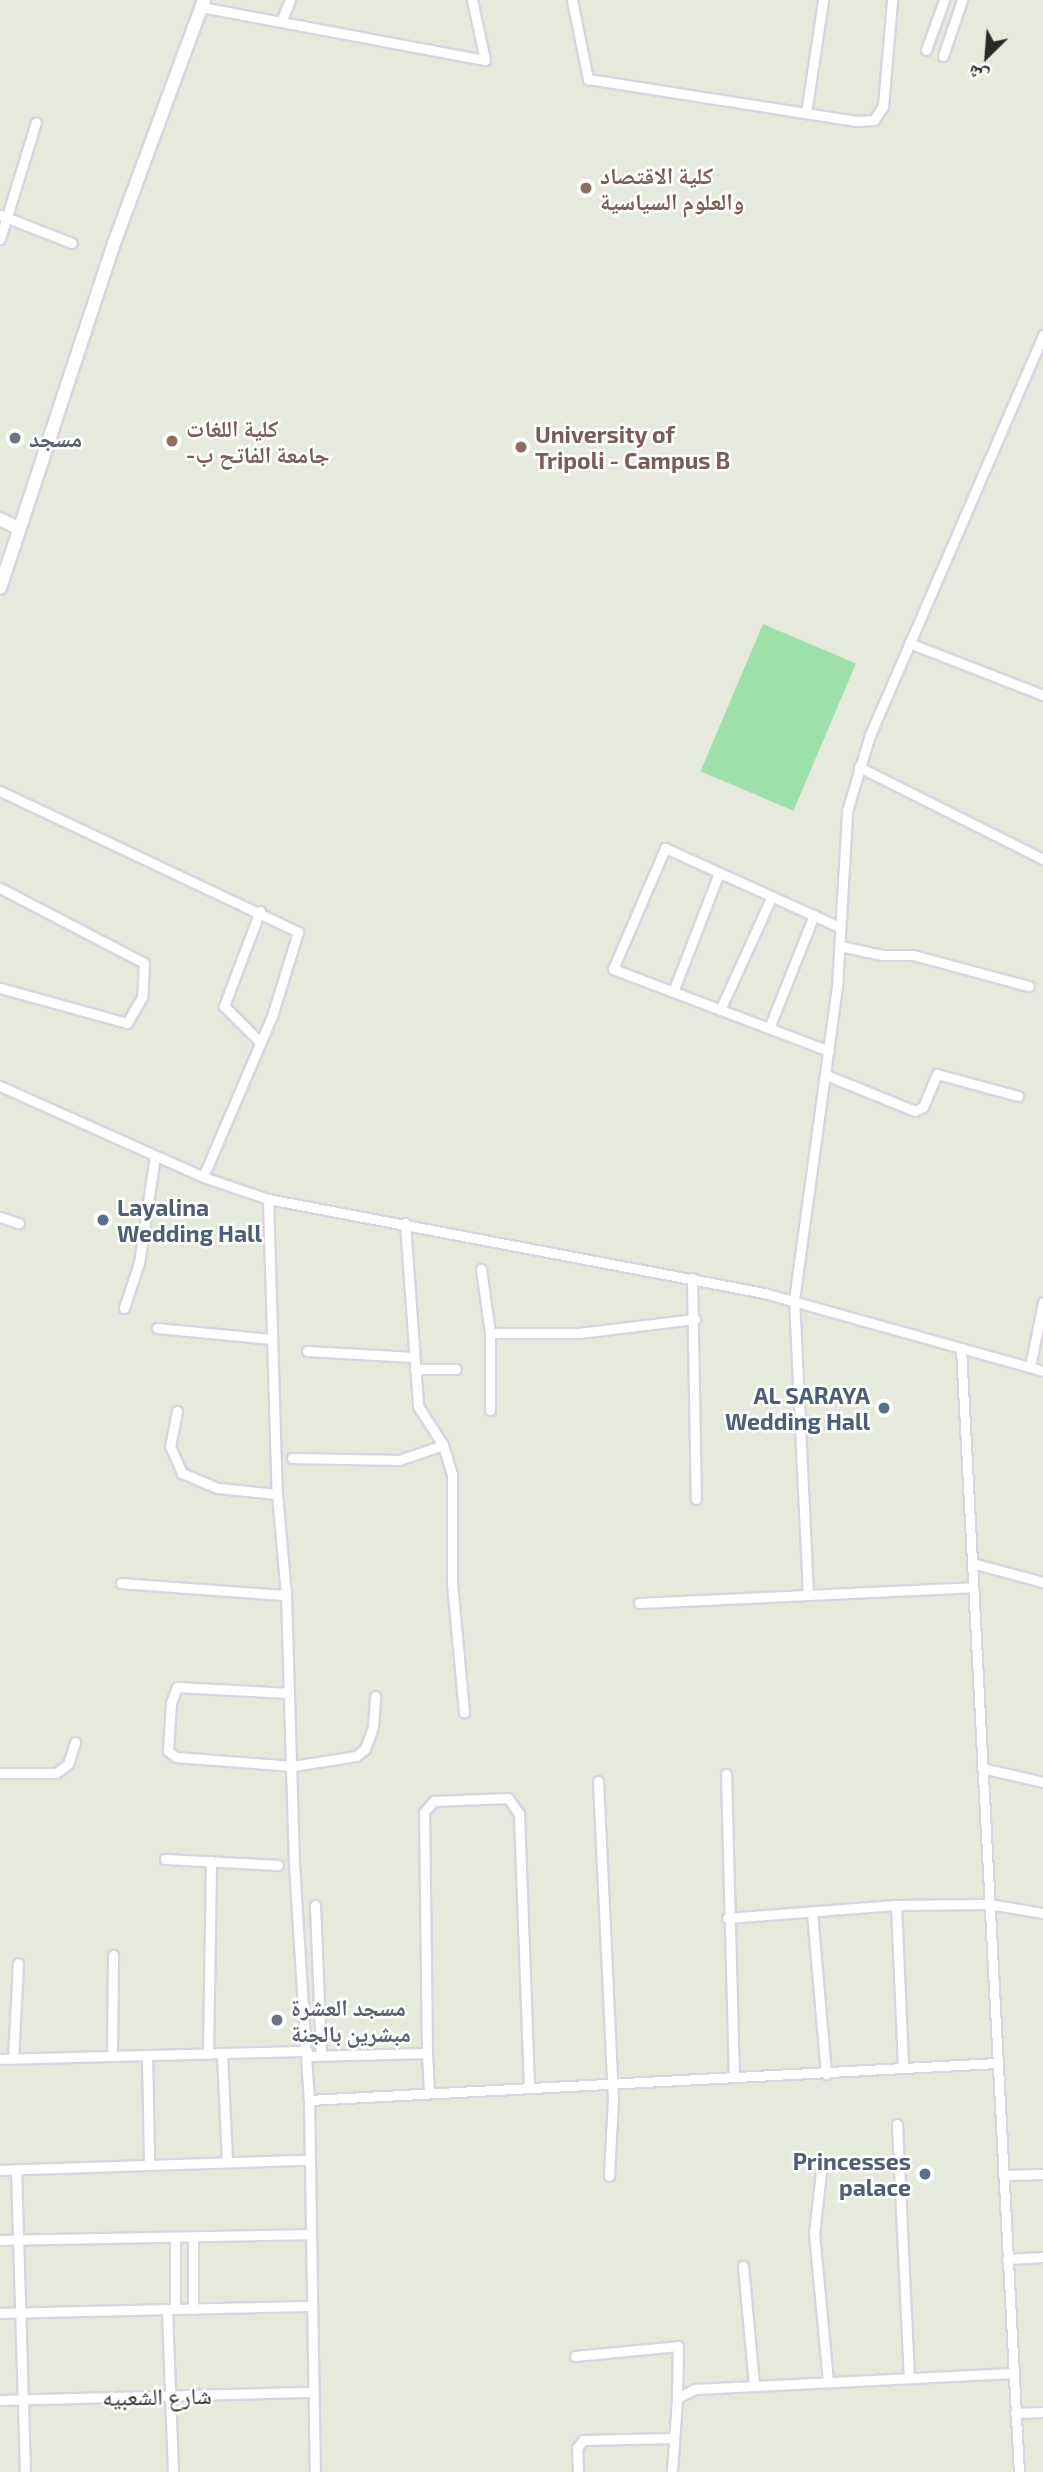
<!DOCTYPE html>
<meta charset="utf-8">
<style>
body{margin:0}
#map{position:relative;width:1043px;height:2472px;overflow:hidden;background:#e5eadd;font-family:"Exo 2","Noto Naskh Arabic",sans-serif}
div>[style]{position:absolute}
.pitch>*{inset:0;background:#9de0ac;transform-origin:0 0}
.roads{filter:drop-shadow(2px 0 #dbd3e0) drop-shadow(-2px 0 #dbd3e0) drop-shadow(0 2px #dbd3e0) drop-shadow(0 -2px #dbd3e0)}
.street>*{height:9px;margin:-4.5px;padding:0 4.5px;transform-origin:4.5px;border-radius:4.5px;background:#fff}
.secondary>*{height:12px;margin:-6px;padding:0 6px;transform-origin:6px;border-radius:6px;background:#fff}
.dots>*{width:19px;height:19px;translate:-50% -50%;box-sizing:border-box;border:4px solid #fff;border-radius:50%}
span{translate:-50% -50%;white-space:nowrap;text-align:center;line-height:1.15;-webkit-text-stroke:5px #fff;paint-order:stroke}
.education-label{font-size:23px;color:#785e54;font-weight:700}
.left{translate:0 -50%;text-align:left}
.worship-label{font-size:23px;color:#5b616d;font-weight:700}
.service-label{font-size:23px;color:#4e5e75;font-weight:700}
.right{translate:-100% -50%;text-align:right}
.street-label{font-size:23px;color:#292929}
.north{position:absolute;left:952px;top:21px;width:70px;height:70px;-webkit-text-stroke:5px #fff;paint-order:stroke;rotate:205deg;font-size:19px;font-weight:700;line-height:28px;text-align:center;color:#292929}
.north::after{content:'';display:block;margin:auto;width:24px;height:32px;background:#292929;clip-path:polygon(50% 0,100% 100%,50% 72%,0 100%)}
</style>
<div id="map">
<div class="pitch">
<div style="left:763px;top:624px;width:101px;height:160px;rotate:23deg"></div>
</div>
<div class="roads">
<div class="street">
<div style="left:572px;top:0;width:81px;rotate:78.6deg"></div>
<div style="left:588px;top:79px;width:270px;rotate:8.9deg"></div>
<div style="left:855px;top:121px;width:19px;rotate:-3deg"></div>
<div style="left:874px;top:120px;width:17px;rotate:-57deg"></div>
<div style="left:883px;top:106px;width:106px;rotate:-85.1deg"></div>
<div style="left:201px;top:7px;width:289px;rotate:10.6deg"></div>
<div style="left:485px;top:60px;width:61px;rotate:-102.2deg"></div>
<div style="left:281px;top:22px;width:24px;rotate:-68deg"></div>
<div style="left:926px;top:50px;width:53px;rotate:-70.2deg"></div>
<div style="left:943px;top:56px;width:59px;rotate:-71.3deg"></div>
<div style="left:806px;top:113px;width:114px;rotate:-81.4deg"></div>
<div style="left:0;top:215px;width:77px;rotate:21.3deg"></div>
<div style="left:0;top:239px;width:122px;rotate:-72.9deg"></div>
<div style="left:909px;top:643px;width:144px;rotate:21.2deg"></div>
<div style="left:859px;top:767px;width:206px;rotate:26.6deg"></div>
<div style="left:0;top:791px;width:330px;rotate:25.3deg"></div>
<div style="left:298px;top:932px;width:88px;rotate:107.2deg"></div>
<div style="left:272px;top:1016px;width:175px;rotate:113.2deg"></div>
<div style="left:0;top:888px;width:162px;rotate:27.5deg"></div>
<div style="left:144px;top:963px;width:34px;rotate:93deg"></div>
<div style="left:142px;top:997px;width:30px;rotate:120deg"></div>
<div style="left:127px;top:1023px;width:132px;rotate:-164.6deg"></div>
<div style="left:260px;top:911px;width:102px;rotate:110.8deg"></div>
<div style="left:224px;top:1006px;width:52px;rotate:45deg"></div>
<div style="left:840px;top:946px;width:43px;rotate:12.1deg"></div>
<div style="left:882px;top:955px;width:31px"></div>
<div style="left:913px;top:955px;width:120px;rotate:15deg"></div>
<div style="left:673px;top:992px;width:128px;rotate:-68.9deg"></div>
<div style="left:720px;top:1010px;width:125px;rotate:-65.5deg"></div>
<div style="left:769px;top:1028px;width:122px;rotate:-68.3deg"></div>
<div style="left:829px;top:1051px;width:231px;rotate:-159.2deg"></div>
<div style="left:613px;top:969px;width:132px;rotate:-66.7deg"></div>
<div style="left:665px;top:848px;width:191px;rotate:24.4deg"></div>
<div style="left:826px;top:1075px;width:96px;rotate:22deg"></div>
<div style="left:915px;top:1111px;width:9px;rotate:-27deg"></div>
<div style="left:923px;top:1107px;width:36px;rotate:-67deg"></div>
<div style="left:937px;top:1074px;width:84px;rotate:15.2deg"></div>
<div style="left:0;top:1086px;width:222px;rotate:24.1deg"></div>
<div style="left:203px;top:1177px;width:69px;rotate:18.7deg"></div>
<div style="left:268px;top:1199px;width:505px;rotate:10.73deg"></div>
<div style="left:764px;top:1293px;width:290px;rotate:15.6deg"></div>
<div style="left:268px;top:1199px;width:295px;rotate:88.3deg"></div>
<div style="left:277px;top:1494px;width:101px;rotate:84.9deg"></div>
<div style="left:286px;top:1595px;width:269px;rotate:88.3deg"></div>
<div style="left:294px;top:1864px;width:236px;rotate:86.4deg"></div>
<div style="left:309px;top:2100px;width:372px;rotate:89.1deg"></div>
<div style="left:0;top:1217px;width:20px;rotate:18deg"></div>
<div style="left:405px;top:1223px;width:183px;rotate:85.9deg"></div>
<div style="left:418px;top:1406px;width:46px;rotate:57.3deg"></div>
<div style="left:443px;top:1445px;width:31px;rotate:73deg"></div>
<div style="left:452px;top:1475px;width:108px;rotate:90deg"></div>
<div style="left:452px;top:1583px;width:130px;rotate:84.7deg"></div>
<div style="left:481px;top:1269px;width:65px;rotate:82deg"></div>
<div style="left:490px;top:1333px;width:77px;rotate:90deg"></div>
<div style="left:692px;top:1278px;width:221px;rotate:89deg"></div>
<div style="left:124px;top:1308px;width:47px;rotate:-71.6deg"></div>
<div style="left:139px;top:1263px;width:108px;rotate:-81.5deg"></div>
<div style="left:157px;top:1328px;width:116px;rotate:5.5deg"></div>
<div style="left:490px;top:1333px;width:89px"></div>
<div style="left:579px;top:1333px;width:117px;rotate:-6.9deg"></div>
<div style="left:961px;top:1348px;width:1125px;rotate:87.05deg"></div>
<div style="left:307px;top:1351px;width:106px;rotate:3.2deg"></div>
<div style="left:1030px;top:1367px;width:66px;rotate:-78.7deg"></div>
<div style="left:415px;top:1369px;width:41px"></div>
<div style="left:177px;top:1411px;width:36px;rotate:101deg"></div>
<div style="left:170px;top:1446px;width:30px;rotate:66deg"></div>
<div style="left:182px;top:1473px;width:39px;rotate:23deg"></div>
<div style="left:218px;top:1488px;width:59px;rotate:5.8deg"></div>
<div style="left:292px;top:1458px;width:107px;rotate:1.1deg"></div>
<div style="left:399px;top:1460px;width:46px;rotate:-18.8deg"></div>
<div style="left:972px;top:1563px;width:73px;rotate:15deg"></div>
<div style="left:121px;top:1583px;width:165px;rotate:4.2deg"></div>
<div style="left:808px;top:1595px;width:295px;rotate:-92.7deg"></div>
<div style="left:794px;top:1300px;width:316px;rotate:-82.2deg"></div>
<div style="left:837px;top:987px;width:176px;rotate:-86.7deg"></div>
<div style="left:847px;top:811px;width:79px;rotate:-73.2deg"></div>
<div style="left:870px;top:735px;width:436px;rotate:-66.6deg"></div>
<div style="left:639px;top:1603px;width:334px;rotate:-2.7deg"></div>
<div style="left:289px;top:1693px;width:112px;rotate:-176.9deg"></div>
<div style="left:177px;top:1687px;width:17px;rotate:111deg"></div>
<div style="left:171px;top:1703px;width:48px;rotate:93.6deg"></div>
<div style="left:168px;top:1751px;width:10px;rotate:37deg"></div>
<div style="left:176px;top:1757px;width:117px;rotate:4.4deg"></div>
<div style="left:293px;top:1766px;width:64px;rotate:-9deg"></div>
<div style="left:356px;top:1756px;width:11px;rotate:-38deg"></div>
<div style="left:365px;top:1749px;width:23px;rotate:-70deg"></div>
<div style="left:373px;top:1727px;width:31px;rotate:-86deg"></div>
<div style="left:982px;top:1768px;width:63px;rotate:12.9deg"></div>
<div style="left:0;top:1773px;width:56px"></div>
<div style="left:56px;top:1773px;width:15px;rotate:-37deg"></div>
<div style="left:68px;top:1764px;width:23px;rotate:-72deg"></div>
<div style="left:726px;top:1774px;width:302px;rotate:88.5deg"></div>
<div style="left:598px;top:1781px;width:318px;rotate:87.3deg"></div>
<div style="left:613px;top:2099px;width:77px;rotate:93deg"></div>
<div style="left:165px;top:1859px;width:113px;rotate:3deg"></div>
<div style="left:315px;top:1905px;width:149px;rotate:87.7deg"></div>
<div style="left:896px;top:1905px;width:163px;rotate:87.5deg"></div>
<div style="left:812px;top:1913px;width:162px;rotate:85deg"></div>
<div style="left:727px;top:1918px;width:169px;rotate:-4.4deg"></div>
<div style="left:896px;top:1905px;width:93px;rotate:-0.6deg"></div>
<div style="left:989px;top:1904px;width:55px;rotate:9.5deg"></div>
<div style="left:427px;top:2053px;width:40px;rotate:87.1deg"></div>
<div style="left:208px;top:2054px;width:193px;rotate:-89.1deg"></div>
<div style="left:222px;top:2054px;width:107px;rotate:87.3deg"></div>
<div style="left:147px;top:2055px;width:108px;rotate:88.9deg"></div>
<div style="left:112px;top:2056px;width:101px;rotate:-89.4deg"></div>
<div style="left:307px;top:2056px;width:120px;rotate:-1.4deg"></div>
<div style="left:427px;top:2053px;width:241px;rotate:-90.7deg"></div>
<div style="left:424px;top:1812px;width:15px;rotate:-48deg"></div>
<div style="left:434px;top:1801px;width:74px;rotate:-2.3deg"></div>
<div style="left:508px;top:1798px;width:19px;rotate:55deg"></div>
<div style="left:519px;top:1814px;width:274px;rotate:87.9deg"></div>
<div style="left:0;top:2059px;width:307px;rotate:-1.5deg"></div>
<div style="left:13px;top:2059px;width:96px;rotate:-87deg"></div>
<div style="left:309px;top:2100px;width:689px;rotate:-3.08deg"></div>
<div style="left:897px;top:2124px;width:254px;rotate:87.3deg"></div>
<div style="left:16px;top:2169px;width:303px;rotate:88.3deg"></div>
<div style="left:0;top:2170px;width:309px;rotate:-1.9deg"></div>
<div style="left:821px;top:2172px;width:61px;rotate:96.5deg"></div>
<div style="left:814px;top:2233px;width:149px;rotate:84.6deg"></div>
<div style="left:1003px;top:2175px;width:40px;rotate:-1.4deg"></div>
<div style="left:193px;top:2236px;width:73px;rotate:90deg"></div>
<div style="left:0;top:2240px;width:311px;rotate:-1.1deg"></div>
<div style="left:1007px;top:2259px;width:36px;rotate:-3deg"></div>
<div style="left:743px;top:2266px;width:119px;rotate:84.7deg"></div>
<div style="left:167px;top:2309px;width:163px;rotate:87.9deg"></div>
<div style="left:175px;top:2309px;width:72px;rotate:-90deg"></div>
<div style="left:0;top:2313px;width:312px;rotate:-1.3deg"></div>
<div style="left:575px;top:2356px;width:103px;rotate:-5.5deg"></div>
<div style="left:678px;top:2346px;width:52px;rotate:91.1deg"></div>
<div style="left:0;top:2400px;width:314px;rotate:-1.5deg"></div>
<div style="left:1015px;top:2413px;width:28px;rotate:-2deg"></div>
<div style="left:578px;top:2472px;width:24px;rotate:-92deg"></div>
<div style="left:577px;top:2448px;width:10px;rotate:-53deg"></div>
<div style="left:583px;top:2440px;width:91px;rotate:-1.3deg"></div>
<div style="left:672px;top:2472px;width:74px;rotate:-86.1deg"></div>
<div style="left:677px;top:2398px;width:20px;rotate:-27deg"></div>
<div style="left:695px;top:2389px;width:318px;rotate:-2.9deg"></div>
</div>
<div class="secondary">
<div style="left:0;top:519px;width:20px;rotate:27deg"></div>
<div style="left:0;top:588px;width:369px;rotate:-71.7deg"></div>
<div style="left:116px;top:238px;width:254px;rotate:-69.7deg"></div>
</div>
</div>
<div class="dots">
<div style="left:586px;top:188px;background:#8d6e63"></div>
<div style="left:15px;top:438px;background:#6b7280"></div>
<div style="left:172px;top:441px;background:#8d6e63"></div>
<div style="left:521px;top:447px;background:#8d6e63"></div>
<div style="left:103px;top:1220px;background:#5c6f8a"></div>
<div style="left:884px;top:1408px;background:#5c6f8a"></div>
<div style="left:277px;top:2020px;background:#6b7280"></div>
<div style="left:925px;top:2174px;background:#5c6f8a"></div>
</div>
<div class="education-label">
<span class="left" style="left:600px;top:188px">كلية الاقتصاد<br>والعلوم السياسية</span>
<span class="left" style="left:186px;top:441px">كلية اللغات<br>-جامعة الفاتح ب</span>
<span class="left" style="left:535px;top:447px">University of<br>Tripoli - Campus B</span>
</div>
<div class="worship-label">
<span class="left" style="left:29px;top:438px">مسجد</span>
<span class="left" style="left:291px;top:2020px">مسجد العشرة<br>مبشرين بالجنة</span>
</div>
<div class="service-label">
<span class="left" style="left:117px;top:1220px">Layalina<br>Wedding Hall</span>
<span class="right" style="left:870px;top:1408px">AL SARAYA<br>Wedding Hall</span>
<span class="right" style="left:911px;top:2174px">Princesses<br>palace</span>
</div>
<div class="street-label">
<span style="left:157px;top:2396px;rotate:-1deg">شارع الشعبيه</span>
</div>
<div class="north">ش</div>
</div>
